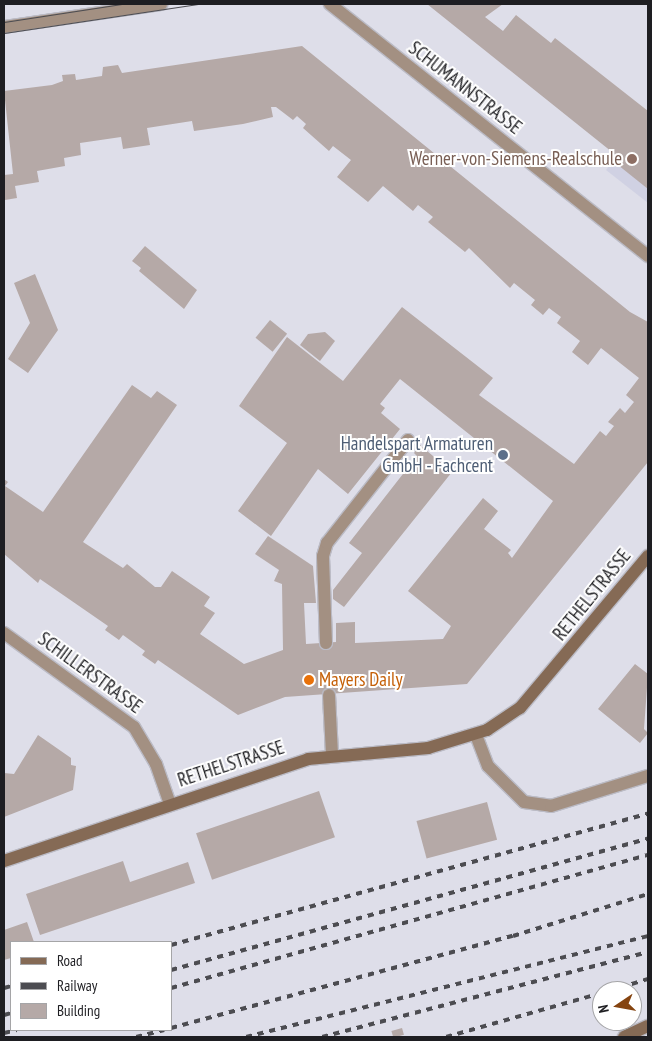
<!DOCTYPE html>
<style>
body{margin:0}
#map{position:relative;width:652px;height:1041px;overflow:hidden;background:#dedee9;font-family:"PT Sans Narrow",sans-serif}
div>[style]{position:absolute}
.built>*{inset:0;background:#d0d1e3}
.building>*{inset:0;background:#b5a9a7;transform-origin:0 0}
.roads{filter:drop-shadow(1px 0 #bbbbc5) drop-shadow(-1px 0 #bbbbc5) drop-shadow(0 1px #bbbbc5) drop-shadow(0 -1px #bbbbc5)}
.lane>*{height:12px;margin:-6px;padding:0 6px;transform-origin:6px;border-radius:6px;background:#a39082}
.street>*{height:12px;margin:-6px;padding:0 6px;transform-origin:6px;border-radius:6px;background:#a39082}
.secondary>*{height:12px;margin:-6px;padding:0 6px;transform-origin:6px;border-radius:6px;background:#856a55}
.tram>*{height:1px;margin:-0.5px;padding:0 0.5px;transform-origin:0.5px;border-radius:0.5px;background:#4c4c51}
.rail>*{height:4px;margin-top:-2px;transform-origin:0;background:repeating-linear-gradient(90deg,#4c4c51 0 6px,transparent 0 12px)}
.dots>*{width:14px;height:14px;translate:-50% -50%;box-sizing:border-box;border:2px solid #fff;border-radius:50%}
span{translate:-50% -50%;white-space:nowrap;text-align:center;line-height:1.15;-webkit-text-stroke:4px #fff;paint-order:stroke}
.street-label{font-size:19px;color:#1e1e22}
.education-label{font-size:19px;color:#785e54}
.right{translate:-100% -50%;text-align:right}
.service-label{font-size:19px;color:#4e5e75}
.food-label{font-size:19px;color:#c56008}
.left{translate:0 -50%;text-align:left}
.frame{position:absolute;inset:0;border:5px solid #1e1e22;pointer-events:none}
.legend{position:absolute;left:10px;top:941px;width:162px;height:90px;box-sizing:border-box;background:#fff;border:1px solid #a5a5a7;margin:0;padding:6px 9px;list-style:none;font-size:15px;color:#1e1e22}
.legend li{display:flex;align-items:center;gap:10px;height:25px}
.legend b{width:25px;border:1px solid #a5a5a7}
.north{position:absolute;left:592px;top:981px;width:50px;height:50px;box-sizing:border-box;background:#fff;border:1px solid #a5a5a7;border-radius:50%;rotate:258deg;font-size:14px;font-weight:700;line-height:20px;text-align:center;color:#1e1e22}
.north::after{content:'';display:block;margin:auto;width:18px;height:22px;background:#854410;clip-path:polygon(50% 0,100% 100%,50% 72%,0 100%)}
</style>
<div id="map">
<div class="built">
<div style="clip-path:polygon(648px 117px,648px 203px,606px 170px)"></div>
</div>
<div class="building">
<div style="clip-path:polygon(427px 4px,503px 4px,485px 17px,503px 31px,516px 15px,551px 43px,555px 38px,648px 111px,648px 189px,613px 161px,617px 156px)"></div>
<div style="clip-path:polygon(302px 46px,630px 312px,648px 322px,648px 462px,467px 684px,285px 697px,238px 715px,158px 660px,155px 664px,142px 655px,145px 651px,123px 635px,119px 640px,105px 630px,108px 626px,40px 579px,38px 583px,4px 554px,4px 479px,8px 482px,5px 486px,43px 512px,132px 385px,151px 398px,157px 391px,177px 405px,83px 542px,123px 568px,127px 564px,155px 587px,161px 587px,172px 571px,210px 597px,204px 606px,215px 613px,200px 634px,244px 664px,283px 650px,282px 584px,274px 581px,279px 570px,255px 554px,268px 536px,313px 566px,316px 603px,304px 603px,306px 644px,336px 642px,336px 623px,355px 622px,355px 643px,443px 639px,451px 626px,408px 591px,483px 498px,498px 511px,484px 529px,511px 550px,508px 553px,512px 558px,553px 501px,400px 379px,380px 404px,385px 408px,381px 413px,400px 429px,348px 494px,318px 469px,271px 536px,238px 511px,287px 443px,239px 406px,287px 337px,343px 381px,402px 307px,493px 378px,479px 395px,574px 464px,600px 431px,606px 436px,614px 426px,608px 422px,620px 408px,625px 413px,634px 402px,626px 395px,639px 378px,601px 348px,588px 365px,572px 352px,580px 341px,557px 323px,561px 317px,549px 308px,543px 315px,531px 305px,535px 300px,514px 283px,510px 288px,469px 248px,465px 252px,428px 222px,433px 217px,418px 205px,413px 211px,383px 186px,368px 202px,337px 177px,351px 160px,333px 146px,329px 151px,303px 128px,306px 124px,297px 116px,293px 120px,276px 107px,271px 107px,273px 117px,243px 124px,194px 131px,192px 121px,147px 128px,150px 145px,123px 149px,121px 137px,80px 143px,81px 155px,64px 158px,65px 166px,37px 171px,39px 182px,15px 186px,17px 198px,5px 200px,4px 175px,13px 174px,4px 91px,52px 85px,63px 81px,62px 75px,75px 74px,76px 80px,102px 76px,103px 67px,118px 65px,122px 73px)"></div>
<div style="clip-path:polygon(145px 246px,197px 290px,184px 309px,139px 271px,141px 268px,132px 261px)"></div>
<div style="clip-path:polygon(35px 274px,58px 330px,28px 373px,8px 359px,30px 323px,14px 283px)"></div>
<div style="left:270px;top:320px;width:22px;height:23px;rotate:39deg"></div>
<div style="clip-path:polygon(325px 332px,335px 341px,320px 361px,300px 345px,308px 334px)"></div>
<div style="clip-path:polygon(420px 445px,452px 472px,344px 607px,333px 599px,333px 590px,362px 553px,349px 543px,417px 456px,414px 453px)"></div>
<div style="clip-path:polygon(635px 664px,648px 674px,644px 729px,648px 733px,640px 743px,598px 709px)"></div>
<div style="clip-path:polygon(38px 735px,71px 758px,71px 765px,76px 766px,73px 790px,4px 817px,4px 773px,14px 774px)"></div>
<div style="left:319px;top:791px;width:49px;height:130px;rotate:71deg"></div>
<div style="left:487px;top:802px;width:39px;height:73px;rotate:75deg"></div>
<div style="clip-path:polygon(123px 861px,130px 882px,188px 862px,195px 883px,40px 935px,26px 894px)"></div>
<div style="clip-path:polygon(27px 922px,34px 942px,11px 942px,11px 958px,4px 960px,4px 930px)"></div>
<div style="left:402px;top:1028px;width:7px;height:11px;rotate:74deg"></div>
</div>
<div class="roads">
<div class="lane">
<div style="left:326px;top:643px;width:87px;rotate:-92deg"></div>
<div style="left:323px;top:556px;width:14px;rotate:-73deg"></div>
<div style="left:327px;top:543px;width:131px;rotate:-51.8deg"></div>
<div style="left:329px;top:695px;width:60px;rotate:87.1deg"></div>
<div style="left:476px;top:735px;width:33px;rotate:69deg"></div>
<div style="left:488px;top:766px;width:51px;rotate:45deg"></div>
<div style="left:524px;top:802px;width:27px;rotate:8deg"></div>
<div style="left:551px;top:806px;width:102px;rotate:-17.2deg"></div>
</div>
<div class="street">
<div style="left:330px;top:4px;width:406px;rotate:38.4deg"></div>
<div style="left:4px;top:27px;width:159px;rotate:-8.3deg"></div>
<div style="left:4px;top:633px;width:160px;rotate:35.9deg"></div>
<div style="left:134px;top:727px;width:43px;rotate:59.3deg"></div>
<div style="left:156px;top:764px;width:42px;rotate:70.7deg"></div>
</div>
<div class="secondary">
<div style="left:4px;top:861px;width:321px;rotate:-18.5deg"></div>
<div style="left:308px;top:759px;width:121px;rotate:-5.2deg"></div>
<div style="left:428px;top:748px;width:62px;rotate:-17deg"></div>
<div style="left:487px;top:730px;width:40px;rotate:-34deg"></div>
<div style="left:520px;top:708px;width:199px;rotate:-49.9deg"></div>
<div style="left:624px;top:1037px;width:26px;rotate:-25deg"></div>
</div>
</div>
<div class="tram">
<div style="left:4px;top:22px;width:119px;rotate:-8.7deg"></div>
<div style="left:4px;top:33px;width:196px;rotate:-8.5deg"></div>
</div>
<div class="rail">
<div style="left:171px;top:945px;width:495px;rotate:-15.4deg"></div>
<div style="left:171px;top:970px;width:495px;rotate:-15.4deg"></div>
<div style="left:4px;top:988px;width:7px;rotate:-16deg"></div>
<div style="left:171px;top:988px;width:495px;rotate:-15.6deg"></div>
<div style="left:609px;top:991px;width:41px;rotate:-17.1deg"></div>
<div style="left:4px;top:1015px;width:7px;rotate:-16deg"></div>
<div style="left:171px;top:1028px;width:354px;rotate:-15.1deg"></div>
<div style="left:513px;top:936px;width:141px;rotate:-17.3deg"></div>
<div style="left:4px;top:1033px;width:13px;rotate:-13deg"></div>
<div style="left:136px;top:1037px;width:29px;rotate:-14deg"></div>
<div style="left:246px;top:1037px;width:414px;rotate:-14.1deg"></div>
<div style="left:322px;top:1037px;width:337px;rotate:-14.6deg"></div>
<div style="left:446px;top:1037px;width:162px;rotate:-15.8deg"></div>
</div>
<div class="dots">
<div style="left:632px;top:159px;background:#8d6e63"></div>
<div style="left:503px;top:455px;background:#5c6f8a"></div>
<div style="left:309px;top:680px;background:#e8710a"></div>
</div>
<div class="street-label">
<span style="left:465px;top:88px;rotate:38deg">SCHUMANNSTRASSE</span>
<span style="left:592px;top:595px;rotate:-51deg">RETHELSTRASSE</span>
<span style="left:90px;top:673px;rotate:36deg">SCHILLERSTRASSE</span>
<span style="left:231px;top:764px;rotate:-18deg">RETHELSTRASSE</span>
</div>
<div class="education-label">
<span class="right" style="left:622px;top:159px">Werner-von-Siemens-Realschule</span>
</div>
<div class="service-label">
<span class="right" style="left:493px;top:455px">Handelspart Armaturen<br>GmbH - Fachcent</span>
</div>
<div class="food-label">
<span class="left" style="left:319px;top:680px">Mayers Daily</span>
</div>
<div class="frame"></div>
<ul class="legend">
<li><b style="height:6px;background:#856a55"></b>Road</li>
<li><b style="height:6px;background:#4c4c51"></b>Railway</li>
<li><b style="height:14px;background:#b5a9a7"></b>Building</li>
</ul>
<div class="north">N</div>
</div>
